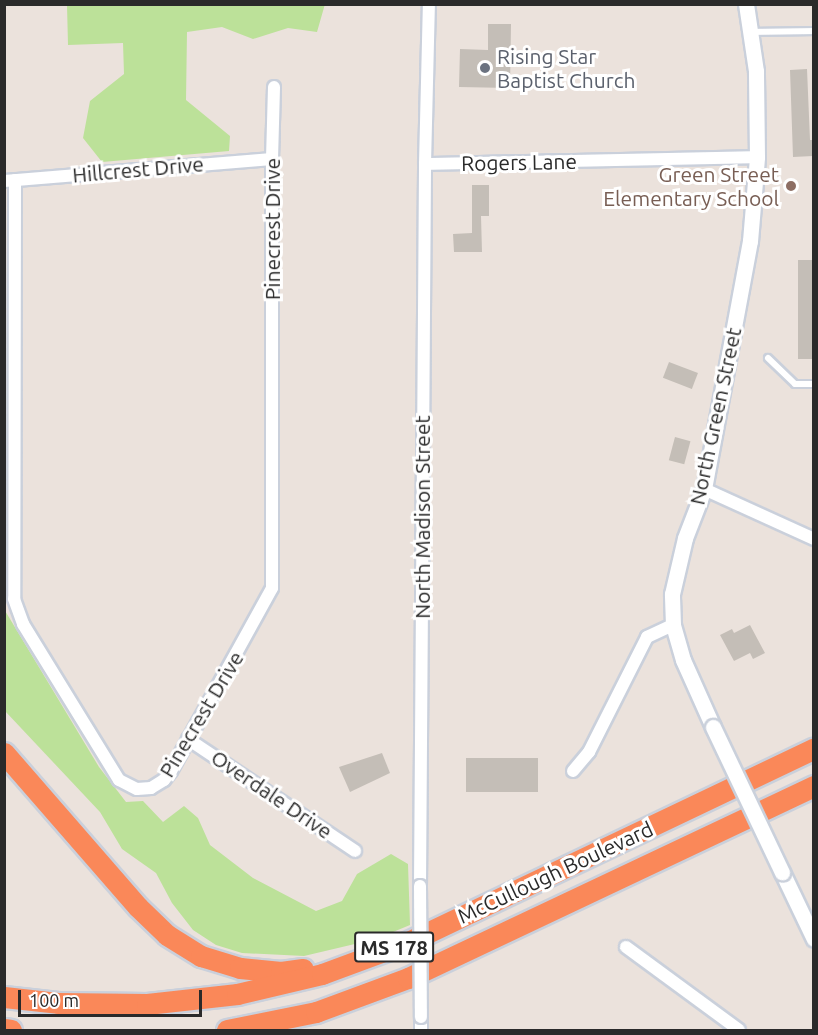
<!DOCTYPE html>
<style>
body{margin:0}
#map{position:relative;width:818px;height:1035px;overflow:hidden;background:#ebe2dc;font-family:Ubuntu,sans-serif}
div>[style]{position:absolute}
.green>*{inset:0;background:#bce199}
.building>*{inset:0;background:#c4beb7;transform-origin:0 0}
.roads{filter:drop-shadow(2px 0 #cad0db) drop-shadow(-2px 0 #cad0db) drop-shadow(0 2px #cad0db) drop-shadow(0 -2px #cad0db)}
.service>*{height:6px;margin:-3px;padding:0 3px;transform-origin:3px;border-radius:3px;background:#fff}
.minor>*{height:12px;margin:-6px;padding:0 6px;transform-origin:6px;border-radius:6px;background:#fff}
.tertiary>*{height:15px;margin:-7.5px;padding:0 7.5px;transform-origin:7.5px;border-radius:7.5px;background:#fff}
.motorway>*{height:21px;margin:-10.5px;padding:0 10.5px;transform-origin:10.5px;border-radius:10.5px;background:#fa8859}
.bridges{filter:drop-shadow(2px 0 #cad0db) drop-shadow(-2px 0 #cad0db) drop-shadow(0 2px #cad0db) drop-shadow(0 -2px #cad0db)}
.minor-bridge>*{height:12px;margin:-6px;padding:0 6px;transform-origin:6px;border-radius:6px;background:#fff}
.tertiary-bridge>*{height:15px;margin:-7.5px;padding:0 7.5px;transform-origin:7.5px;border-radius:7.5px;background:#fff}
.dots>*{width:16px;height:16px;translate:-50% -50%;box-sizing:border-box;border:3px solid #fff;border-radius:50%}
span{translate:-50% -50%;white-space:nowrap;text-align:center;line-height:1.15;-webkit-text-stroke:6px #fff;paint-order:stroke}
.shield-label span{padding:2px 4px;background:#fff;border:2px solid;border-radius:4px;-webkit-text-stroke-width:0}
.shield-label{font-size:20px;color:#2a2a2a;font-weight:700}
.worship-label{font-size:21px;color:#5b616d}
.left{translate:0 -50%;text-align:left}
.street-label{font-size:21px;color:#2a2a2a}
.education-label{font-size:21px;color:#785e54}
.right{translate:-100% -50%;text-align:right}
.frame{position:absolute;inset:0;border:6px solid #2a2a2a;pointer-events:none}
.scale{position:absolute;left:18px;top:990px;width:184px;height:27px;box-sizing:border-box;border:3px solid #2a2a2a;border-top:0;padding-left:8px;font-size:18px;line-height:21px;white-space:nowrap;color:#2a2a2a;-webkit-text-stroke:4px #fff;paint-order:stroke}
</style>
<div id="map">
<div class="green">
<div style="clip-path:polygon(325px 4px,317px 32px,288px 28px,253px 39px,222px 27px,187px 32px,186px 100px,230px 136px,229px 151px,102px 162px,83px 138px,90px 101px,124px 74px,123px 43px,68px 45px,67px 5px)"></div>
<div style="clip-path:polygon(4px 609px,99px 767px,126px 802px,143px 801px,163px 822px,184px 806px,198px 818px,210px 845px,253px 878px,316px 911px,342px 901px,357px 874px,391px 854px,408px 864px,410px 925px,376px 939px,304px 956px,242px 953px,216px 945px,193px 930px,172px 903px,156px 873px,122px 849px,100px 812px,5px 711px)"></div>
</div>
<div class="building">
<div style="clip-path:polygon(488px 24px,511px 24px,510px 88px,459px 87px,460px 49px,488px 50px)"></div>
<div style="clip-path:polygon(807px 69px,810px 140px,813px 140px,813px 156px,793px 157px,790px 70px)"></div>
<div style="clip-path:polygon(472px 185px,489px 185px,489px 216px,481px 216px,482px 252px,454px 252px,453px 234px,472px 233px)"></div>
<div style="left:798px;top:260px;width:15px;height:99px"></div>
<div style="left:669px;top:362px;width:31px;height:17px;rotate:21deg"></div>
<div style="left:675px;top:437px;width:16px;height:24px;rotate:15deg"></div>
<div style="clip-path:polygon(750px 625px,765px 653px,753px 659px,750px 653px,734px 661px,720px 635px,732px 629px,734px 633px)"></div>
<div style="clip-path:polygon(382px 753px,390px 773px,350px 792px,339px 767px)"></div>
<div style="left:538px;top:758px;width:34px;height:72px;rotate:90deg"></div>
</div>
<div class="roads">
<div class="service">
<div style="left:751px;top:32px;width:63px;rotate:-0.9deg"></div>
<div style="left:768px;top:358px;width:37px;rotate:44deg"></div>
<div style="left:795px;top:384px;width:19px"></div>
</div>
<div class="minor">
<div style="left:425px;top:164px;width:332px;rotate:-1.2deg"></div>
<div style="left:15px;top:180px;width:419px;rotate:90.1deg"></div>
<div style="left:14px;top:599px;width:27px;rotate:70deg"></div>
<div style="left:23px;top:624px;width:183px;rotate:58.4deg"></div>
<div style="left:119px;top:780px;width:20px;rotate:27deg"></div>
<div style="left:137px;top:789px;width:14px;rotate:-4deg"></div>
<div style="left:151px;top:788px;width:15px;rotate:-32deg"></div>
<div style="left:164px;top:780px;width:11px;rotate:-52deg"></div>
<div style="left:171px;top:771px;width:209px;rotate:-61.1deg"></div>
<div style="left:272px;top:588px;width:429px;rotate:-90deg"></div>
<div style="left:272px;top:159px;width:72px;rotate:-88.4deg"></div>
<div style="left:4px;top:181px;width:269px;rotate:-4.7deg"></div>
<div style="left:704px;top:489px;width:121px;rotate:24.4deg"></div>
<div style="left:188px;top:739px;width:201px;rotate:33.8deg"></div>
<div style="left:573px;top:771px;width:25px;rotate:-50deg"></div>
<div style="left:589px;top:752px;width:129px;rotate:-63.2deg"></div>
<div style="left:647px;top:637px;width:29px;rotate:-25deg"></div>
<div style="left:420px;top:886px;width:722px;rotate:-89.6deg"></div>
<div style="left:425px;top:164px;width:160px;rotate:-88.6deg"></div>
<div style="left:626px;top:947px;width:140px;rotate:36.3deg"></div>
<div style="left:421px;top:1030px;width:13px;rotate:-90deg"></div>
</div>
<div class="tertiary">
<div style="left:713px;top:727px;width:73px;rotate:-114.1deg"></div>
<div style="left:683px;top:660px;width:36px;rotate:-106deg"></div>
<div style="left:673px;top:625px;width:31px;rotate:-92deg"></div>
<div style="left:672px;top:594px;width:57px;rotate:-76.9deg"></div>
<div style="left:685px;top:538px;width:53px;rotate:-68.8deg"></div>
<div style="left:704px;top:489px;width:252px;rotate:-79.5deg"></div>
<div style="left:750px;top:241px;width:84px;rotate:-85.2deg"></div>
<div style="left:757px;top:157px;width:86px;rotate:-90.7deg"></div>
<div style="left:756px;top:71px;width:68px;rotate:-98.5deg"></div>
<div style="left:782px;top:872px;width:74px;rotate:64.5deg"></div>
</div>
<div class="motorway">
<div style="left:4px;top:753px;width:204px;rotate:49deg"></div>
<div style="left:138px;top:907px;width:40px;rotate:44deg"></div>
<div style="left:167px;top:935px;width:40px;rotate:32deg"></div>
<div style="left:201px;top:956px;width:41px;rotate:17.1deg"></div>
<div style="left:240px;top:968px;width:41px;rotate:5.6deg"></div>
<div style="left:281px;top:972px;width:22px;rotate:-8deg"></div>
<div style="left:4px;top:997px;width:54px;rotate:6.3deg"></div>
<div style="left:58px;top:1003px;width:89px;rotate:0.6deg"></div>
<div style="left:147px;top:1004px;width:91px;rotate:-6.3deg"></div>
<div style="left:237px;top:994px;width:87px;rotate:-13.2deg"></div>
<div style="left:322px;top:974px;width:90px;rotate:-20.3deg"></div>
<div style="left:406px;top:943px;width:452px;rotate:-25.5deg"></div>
<div style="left:4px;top:1029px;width:7px;rotate:8deg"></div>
<div style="left:227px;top:1030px;width:91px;rotate:-11.4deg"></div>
<div style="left:316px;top:1012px;width:98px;rotate:-20.3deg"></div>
<div style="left:408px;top:978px;width:449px;rotate:-25.3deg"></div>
</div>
</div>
<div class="bridges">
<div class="minor-bridge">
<div style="left:420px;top:886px;width:131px;rotate:89.6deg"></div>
</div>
<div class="tertiary-bridge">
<div style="left:713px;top:727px;width:161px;rotate:64.6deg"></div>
</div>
</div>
<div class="dots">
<div style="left:485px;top:68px;background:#6b7280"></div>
<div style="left:791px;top:186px;background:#8d6e63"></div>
</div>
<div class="shield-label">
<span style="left:394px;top:947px">MS 178</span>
</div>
<div class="worship-label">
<span class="left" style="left:497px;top:68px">Rising Star<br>Baptist Church</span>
</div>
<div class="street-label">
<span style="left:519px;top:162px;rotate:-1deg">Rogers Lane</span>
<span style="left:138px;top:169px;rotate:-5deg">Hillcrest Drive</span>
<span style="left:272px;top:229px;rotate:-90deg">Pinecrest Drive</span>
<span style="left:715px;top:416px;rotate:-78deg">North Green Street</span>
<span style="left:422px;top:517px;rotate:-90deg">North Madison Street</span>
<span style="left:201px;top:714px;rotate:-59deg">Pinecrest Drive</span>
<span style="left:272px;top:794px;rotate:34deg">Overdale Drive</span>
<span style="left:555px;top:872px;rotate:-25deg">McCullough Boulevard</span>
</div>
<div class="education-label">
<span class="right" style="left:779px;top:186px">Green Street<br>Elementary School</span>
</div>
<div class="frame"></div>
<div class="scale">100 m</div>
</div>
